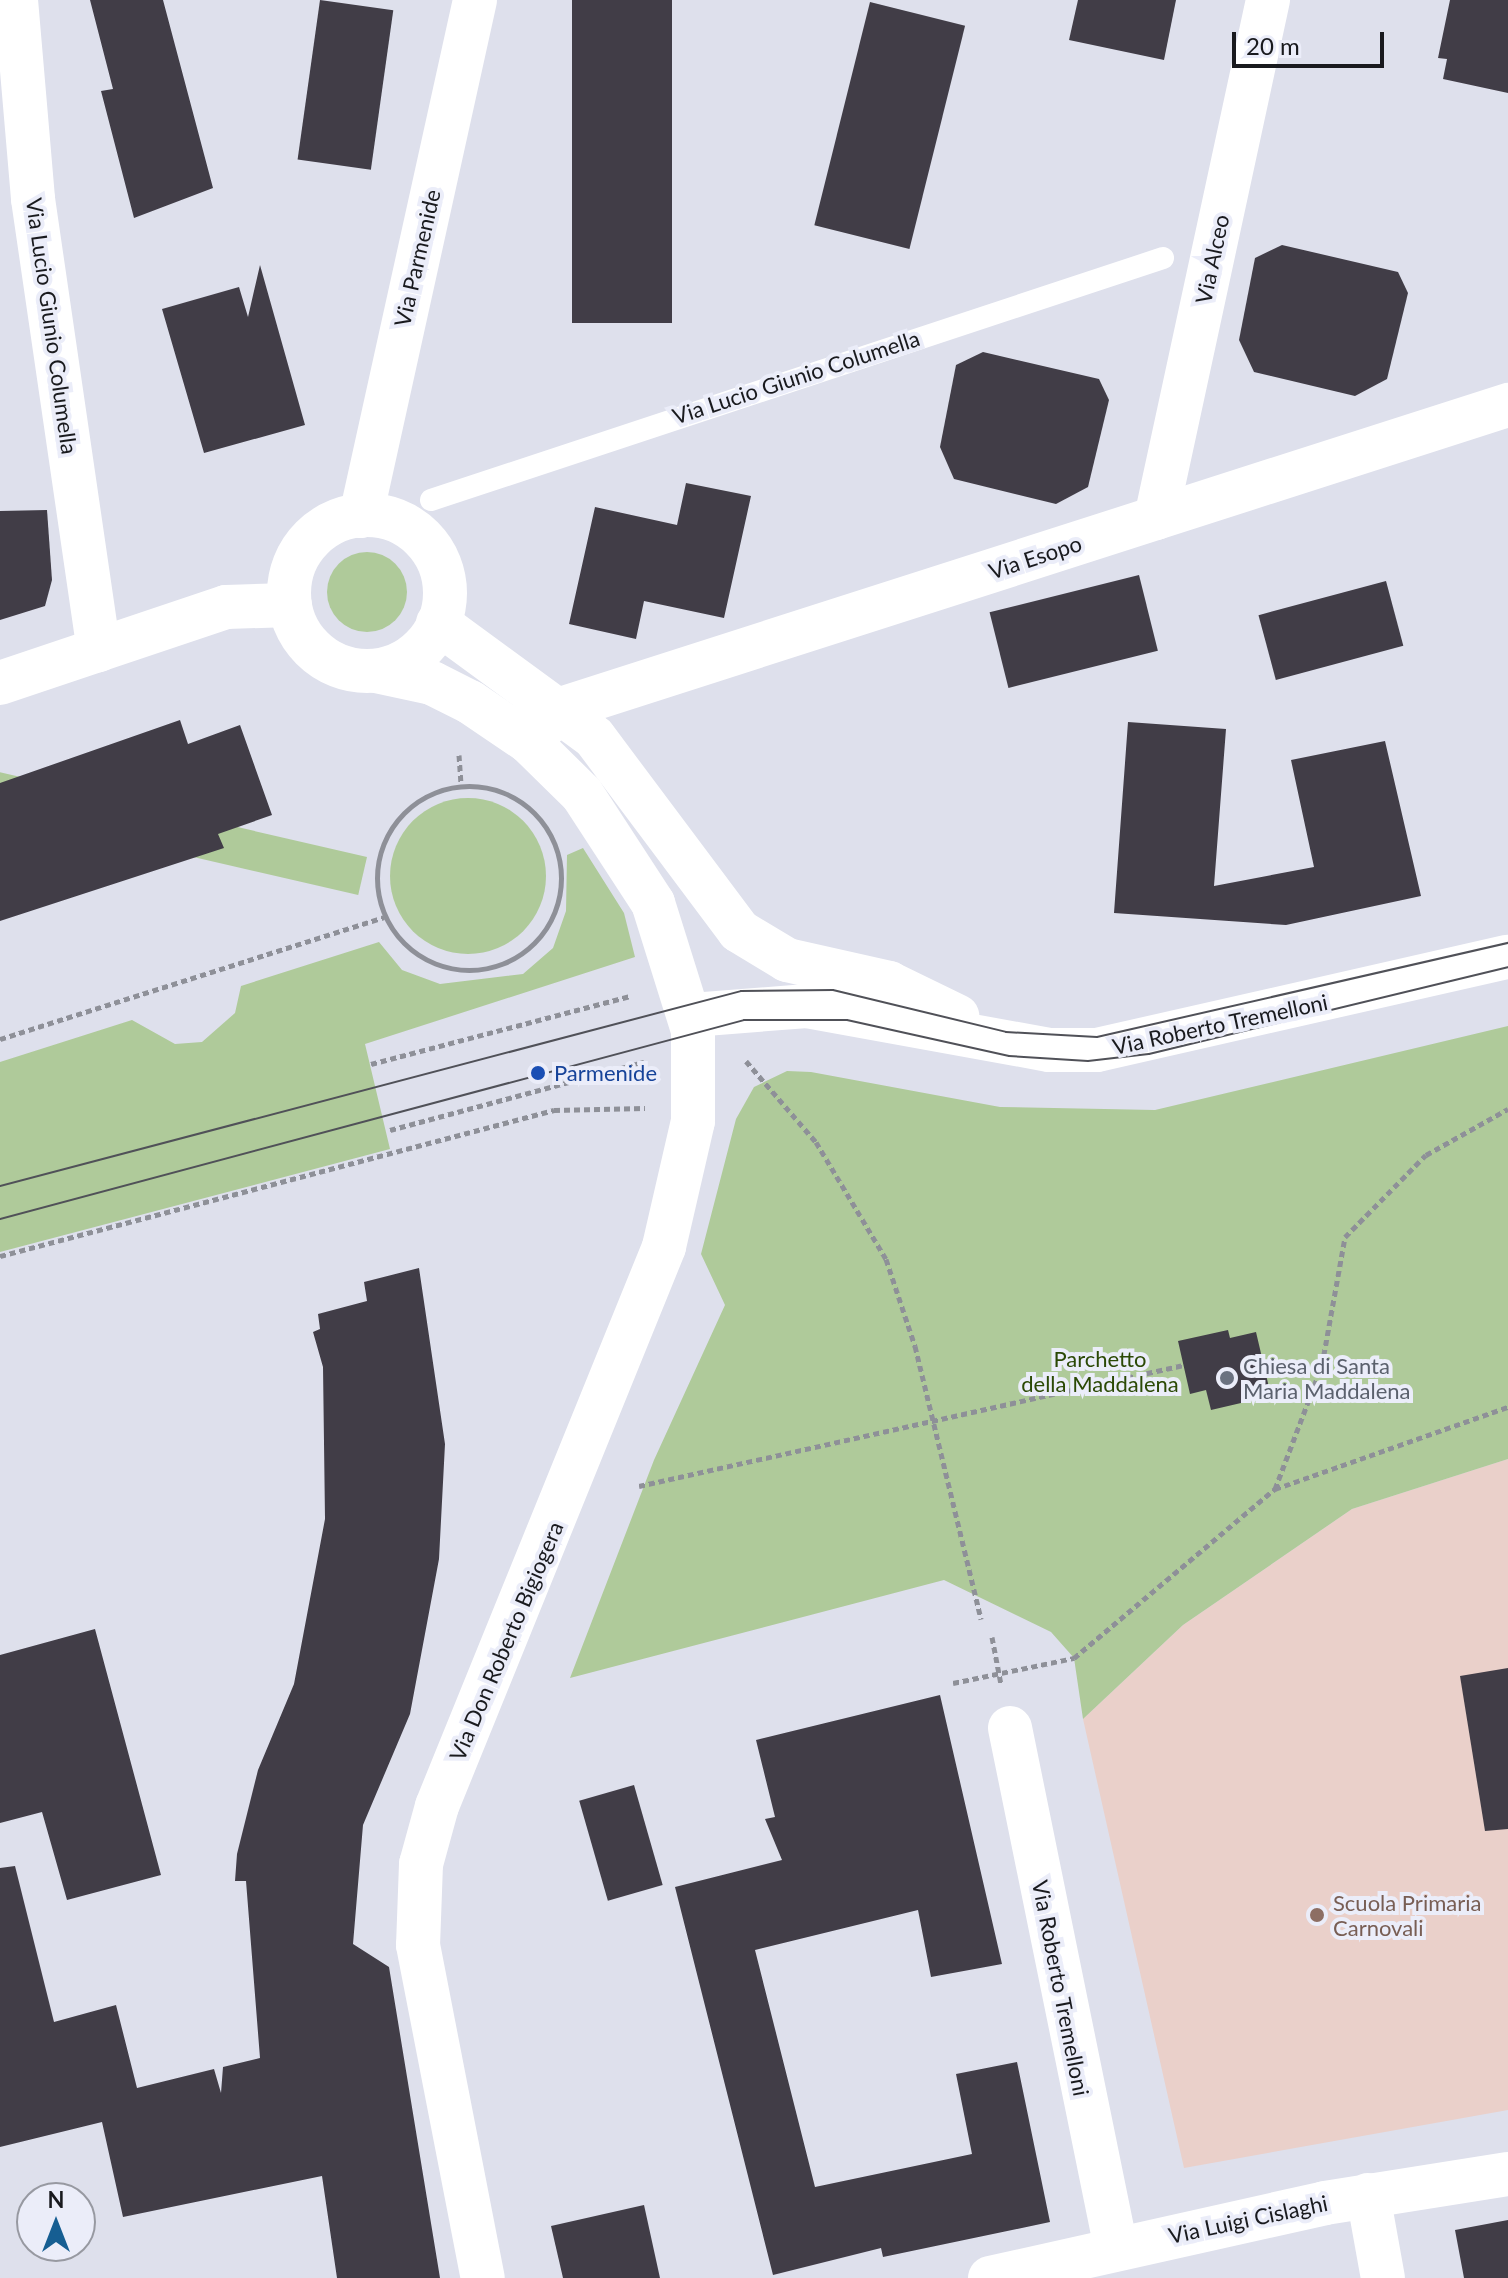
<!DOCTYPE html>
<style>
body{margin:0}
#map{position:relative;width:1508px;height:2278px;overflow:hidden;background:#dee0ec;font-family:Lato,sans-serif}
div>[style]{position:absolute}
.education>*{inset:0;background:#ead0ca}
.green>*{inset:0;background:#afca9a;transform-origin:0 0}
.round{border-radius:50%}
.building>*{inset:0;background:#413d47;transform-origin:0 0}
.path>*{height:5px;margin-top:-2.5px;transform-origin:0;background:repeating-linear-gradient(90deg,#8e9098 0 6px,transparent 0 10px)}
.path>.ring{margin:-2.5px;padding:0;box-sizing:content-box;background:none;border:5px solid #8e9098;border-radius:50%}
.lane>*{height:22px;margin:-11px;padding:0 11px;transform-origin:11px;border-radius:11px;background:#fff}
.street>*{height:44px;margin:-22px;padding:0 22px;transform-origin:22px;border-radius:22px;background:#fff}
.street>.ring{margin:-22px;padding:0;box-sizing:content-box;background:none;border:44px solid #fff;border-radius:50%}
.tram>*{height:2px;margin:-1px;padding:0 1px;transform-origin:1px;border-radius:1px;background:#505158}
.dots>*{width:22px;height:22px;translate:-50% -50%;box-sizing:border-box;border:4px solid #ebedf9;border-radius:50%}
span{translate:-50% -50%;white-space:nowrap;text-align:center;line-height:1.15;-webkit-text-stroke:8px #ebedf9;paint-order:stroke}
.street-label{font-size:22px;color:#191a1e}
.transit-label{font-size:22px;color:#164399}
.left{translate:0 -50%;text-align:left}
.park-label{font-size:22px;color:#2b4905}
.worship-label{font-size:22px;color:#5b616d}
.education-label{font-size:22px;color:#785e54}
.north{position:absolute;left:16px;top:2182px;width:80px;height:80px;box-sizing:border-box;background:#ebedf9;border:2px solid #9799a1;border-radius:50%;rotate:0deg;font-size:22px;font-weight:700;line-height:32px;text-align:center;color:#191a1e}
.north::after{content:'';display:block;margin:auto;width:28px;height:36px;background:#165e92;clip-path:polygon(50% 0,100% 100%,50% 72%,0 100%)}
.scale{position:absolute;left:1232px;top:32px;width:152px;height:36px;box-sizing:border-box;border:4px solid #191a1e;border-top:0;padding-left:10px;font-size:24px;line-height:28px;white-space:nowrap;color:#191a1e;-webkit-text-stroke:6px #ebedf9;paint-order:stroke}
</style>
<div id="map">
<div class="education">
<div style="clip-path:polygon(1508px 1459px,1508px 2110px,1184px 2168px,1083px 1719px,1183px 1625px,1352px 1509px)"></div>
</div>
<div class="green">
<div class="round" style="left:327px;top:552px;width:80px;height:80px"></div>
<div class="round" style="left:390px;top:798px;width:156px;height:156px"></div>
<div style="clip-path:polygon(583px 848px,624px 913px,635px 957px,365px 1044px,390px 1149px,0 1252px,0 1062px,132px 1020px,175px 1044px,202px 1042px,235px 1013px,241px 986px,379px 942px,402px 970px,440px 984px,523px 974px,553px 948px,566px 911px,567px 855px)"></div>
<div style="left:367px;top:857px;width:39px;height:386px;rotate:103deg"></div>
<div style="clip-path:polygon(1508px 1026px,1508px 1459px,1352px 1509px,1183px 1625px,1083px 1719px,1074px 1658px,1051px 1632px,944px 1580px,570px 1678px,654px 1460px,725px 1305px,701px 1254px,736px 1119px,754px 1087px,787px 1071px,811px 1072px,1000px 1107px,1155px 1110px)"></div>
</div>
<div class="building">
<div style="clip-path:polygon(90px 0,163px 0,213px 188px,134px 218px,101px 91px,113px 89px)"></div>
<div style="left:320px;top:0;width:74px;height:161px;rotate:8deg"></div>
<div style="left:572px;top:0;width:100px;height:323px"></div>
<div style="clip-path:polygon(1078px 0,1176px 0,1164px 60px,1069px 40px)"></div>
<div style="clip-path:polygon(1450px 0,1508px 0,1508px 93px,1443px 79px,1447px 59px,1438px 58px)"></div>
<div style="left:870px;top:2px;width:98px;height:230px;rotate:14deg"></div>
<div style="clip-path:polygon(1282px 245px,1398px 272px,1408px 293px,1387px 379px,1355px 396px,1254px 372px,1239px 340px,1255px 258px)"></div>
<div style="clip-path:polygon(260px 265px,305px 425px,204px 453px,162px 309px,239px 287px,248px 317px)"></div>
<div style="clip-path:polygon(983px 352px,1099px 379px,1109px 400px,1088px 487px,1056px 504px,954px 479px,940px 447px,956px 365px)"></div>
<div style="clip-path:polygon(686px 483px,751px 496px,724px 618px,644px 601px,636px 639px,569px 624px,595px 507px,677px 525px)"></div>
<div style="clip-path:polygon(47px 510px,52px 580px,45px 606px,0 620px,0 511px)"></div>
<div style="left:1139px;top:575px;width:78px;height:154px;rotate:76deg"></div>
<div style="left:1386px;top:581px;width:67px;height:132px;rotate:75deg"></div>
<div style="clip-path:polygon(180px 720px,188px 744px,240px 725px,272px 815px,218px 834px,224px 848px,0 921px,0 783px)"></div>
<div style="clip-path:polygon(1128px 722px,1226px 729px,1214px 886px,1314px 867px,1291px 760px,1385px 741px,1421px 896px,1286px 925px,1114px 913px)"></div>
<div style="clip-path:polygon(419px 1268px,445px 1444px,439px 1559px,410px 1714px,363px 1825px,353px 1944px,389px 1967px,440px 2278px,337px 2278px,322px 2176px,123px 2217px,102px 2122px,0 2147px,0 1868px,15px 1866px,54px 2022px,116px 2005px,137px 2088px,214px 2069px,221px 2093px,223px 2067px,260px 2058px,246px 1881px,235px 1881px,237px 1854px,258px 1770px,294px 1684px,325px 1519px,323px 1367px,313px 1332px,320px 1329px,318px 1314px,367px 1301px,364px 1282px)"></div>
<div style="clip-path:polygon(1228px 1330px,1230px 1338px,1256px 1332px,1271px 1396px,1211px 1410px,1206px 1390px,1190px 1394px,1178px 1341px)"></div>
<div style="clip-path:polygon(95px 1629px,161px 1875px,67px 1900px,42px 1812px,0 1823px,0 1655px)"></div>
<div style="clip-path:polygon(1508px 1668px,1508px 1829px,1485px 1831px,1460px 1676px)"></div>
<div style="clip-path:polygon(940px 1695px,1002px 1964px,931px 1977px,918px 1910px,755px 1950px,815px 2187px,972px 2154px,956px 2074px,1017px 2062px,1050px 2222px,883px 2257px,881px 2248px,773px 2275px,675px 1887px,782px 1860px,765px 1819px,775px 1817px,756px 1740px)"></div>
<div style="left:634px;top:1785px;width:104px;height:57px;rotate:74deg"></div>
<div style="clip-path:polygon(644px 2205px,660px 2278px,563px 2278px,551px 2226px)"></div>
<div style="clip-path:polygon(1508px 2220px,1508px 2278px,1464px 2278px,1455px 2230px)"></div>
</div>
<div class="path">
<div style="left:459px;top:755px;width:30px;rotate:86deg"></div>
<div class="ring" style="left:377px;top:786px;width:179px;height:179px"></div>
<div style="left:0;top:1039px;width:403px;rotate:-17.6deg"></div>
<div style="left:746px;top:1061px;width:107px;rotate:49.2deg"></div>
<div style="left:816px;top:1142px;width:136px;rotate:59.1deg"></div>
<div style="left:886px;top:1259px;width:92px;rotate:71.6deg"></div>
<div style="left:915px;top:1346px;width:281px;rotate:76.4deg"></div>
<div style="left:371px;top:1064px;width:269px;rotate:-14.7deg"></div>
<div style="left:390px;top:1130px;width:263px;rotate:-15deg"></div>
<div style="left:0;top:1256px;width:573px;rotate:-14.76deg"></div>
<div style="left:554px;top:1110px;width:91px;rotate:-1.3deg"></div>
<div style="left:639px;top:1486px;width:558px;rotate:-12.52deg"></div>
<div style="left:1275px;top:1489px;width:133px;rotate:-69.2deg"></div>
<div style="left:1322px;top:1365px;width:130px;rotate:-79.8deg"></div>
<div style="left:1345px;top:1237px;width:115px;rotate:-45.4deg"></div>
<div style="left:1426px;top:1155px;width:94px;rotate:-29.3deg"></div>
<div style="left:992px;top:1637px;width:48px;rotate:79.2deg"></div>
<div style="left:953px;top:1683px;width:124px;rotate:-11.7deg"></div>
<div style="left:1074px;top:1658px;width:263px;rotate:-40.1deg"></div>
<div style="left:1275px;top:1489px;width:247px;rotate:-19.4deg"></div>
</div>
<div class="lane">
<div style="left:431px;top:500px;width:771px;rotate:-18.29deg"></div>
</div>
<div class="street">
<div style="left:16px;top:0;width:200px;rotate:85.1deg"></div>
<div style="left:33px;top:199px;width:456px;rotate:81.7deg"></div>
<div class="ring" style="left:289px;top:515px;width:112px;height:112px"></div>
<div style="left:361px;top:516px;width:528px;rotate:-77.54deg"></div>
<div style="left:1156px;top:518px;width:530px;rotate:-77.8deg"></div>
<div style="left:438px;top:623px;width:193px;rotate:36.2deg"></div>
<div style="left:594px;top:737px;width:242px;rotate:53.2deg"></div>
<div style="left:739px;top:931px;width:56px;rotate:31.1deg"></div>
<div style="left:787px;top:960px;width:105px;rotate:12.7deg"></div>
<div style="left:889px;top:983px;width:76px;rotate:25.9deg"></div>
<div style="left:376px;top:671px;width:57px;rotate:12.1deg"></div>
<div style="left:432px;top:683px;width:42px;rotate:26.6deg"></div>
<div style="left:470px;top:702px;width:71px;rotate:34.1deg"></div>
<div style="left:529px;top:742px;width:74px;rotate:44.5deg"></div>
<div style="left:582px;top:794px;width:130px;rotate:56.9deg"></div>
<div style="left:653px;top:903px;width:134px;rotate:72.6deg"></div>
<div style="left:693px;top:1031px;width:90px;rotate:90deg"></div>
<div style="left:693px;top:1121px;width:129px;rotate:103deg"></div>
<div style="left:664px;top:1247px;width:603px;rotate:112.1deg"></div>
<div style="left:437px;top:1806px;width:60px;rotate:105.4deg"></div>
<div style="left:421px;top:1864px;width:81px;rotate:92.1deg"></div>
<div style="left:418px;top:1945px;width:339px;rotate:79deg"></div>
<div style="left:0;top:683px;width:238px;rotate:-18.6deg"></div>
<div style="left:226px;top:607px;width:64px;rotate:-1.8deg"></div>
<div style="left:529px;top:742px;width:46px;rotate:-45.9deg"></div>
<div style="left:561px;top:709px;width:995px;rotate:-17.8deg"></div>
<div style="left:692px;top:1015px;width:115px;rotate:-4.5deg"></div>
<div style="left:807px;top:1006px;width:246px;rotate:10.3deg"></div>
<div style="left:1049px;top:1050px;width:48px"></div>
<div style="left:1097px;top:1050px;width:421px;rotate:-12.8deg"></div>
<div style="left:1010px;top:1728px;width:531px;rotate:78.48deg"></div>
<div style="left:1368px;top:2195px;width:84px;rotate:79.8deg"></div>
<div style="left:990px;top:2278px;width:343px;rotate:-12.6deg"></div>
<div style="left:1325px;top:2203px;width:185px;rotate:-9deg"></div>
</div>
<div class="tram">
<div style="left:0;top:1186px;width:766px;rotate:-14.74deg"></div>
<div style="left:741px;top:991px;width:92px;rotate:-0.6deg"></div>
<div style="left:833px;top:990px;width:178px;rotate:13.6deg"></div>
<div style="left:1006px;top:1032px;width:91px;rotate:3.1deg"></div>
<div style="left:1097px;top:1037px;width:422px;rotate:-12.9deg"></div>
<div style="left:0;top:1219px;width:770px;rotate:-14.97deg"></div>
<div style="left:744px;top:1020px;width:103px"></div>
<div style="left:847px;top:1020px;width:166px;rotate:12.5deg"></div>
<div style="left:1009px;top:1056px;width:79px;rotate:3.6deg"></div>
<div style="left:1088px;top:1061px;width:61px;rotate:-6.5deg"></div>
<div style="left:1149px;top:1054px;width:369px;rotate:-13.6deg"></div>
</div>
<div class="dots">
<div style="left:538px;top:1073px;background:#1a4fb4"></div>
<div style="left:1227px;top:1378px;background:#6b7280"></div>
<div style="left:1317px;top:1915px;background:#8d6e63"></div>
</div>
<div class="street-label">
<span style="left:417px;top:258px;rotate:-77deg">Via Parmenide</span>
<span style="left:1212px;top:259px;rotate:-78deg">Via Alceo</span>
<span style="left:52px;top:326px;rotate:82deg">Via Lucio Giunio Columella</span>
<span style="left:796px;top:377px;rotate:-18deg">Via Lucio Giunio Columella</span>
<span style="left:1035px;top:557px;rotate:-18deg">Via Esopo</span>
<span style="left:1220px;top:1024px;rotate:-12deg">Via Roberto Tremelloni</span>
<span style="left:506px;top:1641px;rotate:-67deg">Via Don Roberto Bigiogera</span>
<span style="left:1061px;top:1988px;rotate:79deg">Via Roberto Tremelloni</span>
<span style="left:1248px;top:2219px;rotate:-12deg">Via Luigi Cislaghi</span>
</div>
<div class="transit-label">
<span class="left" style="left:554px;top:1073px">Parmenide</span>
</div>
<div class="park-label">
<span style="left:1100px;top:1371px">Parchetto<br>della Maddalena</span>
</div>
<div class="worship-label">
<span class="left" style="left:1243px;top:1378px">Chiesa di Santa<br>Maria Maddalena</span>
</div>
<div class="education-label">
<span class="left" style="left:1333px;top:1915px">Scuola Primaria<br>Carnovali</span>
</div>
<div class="north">N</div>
<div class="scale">20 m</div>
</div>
